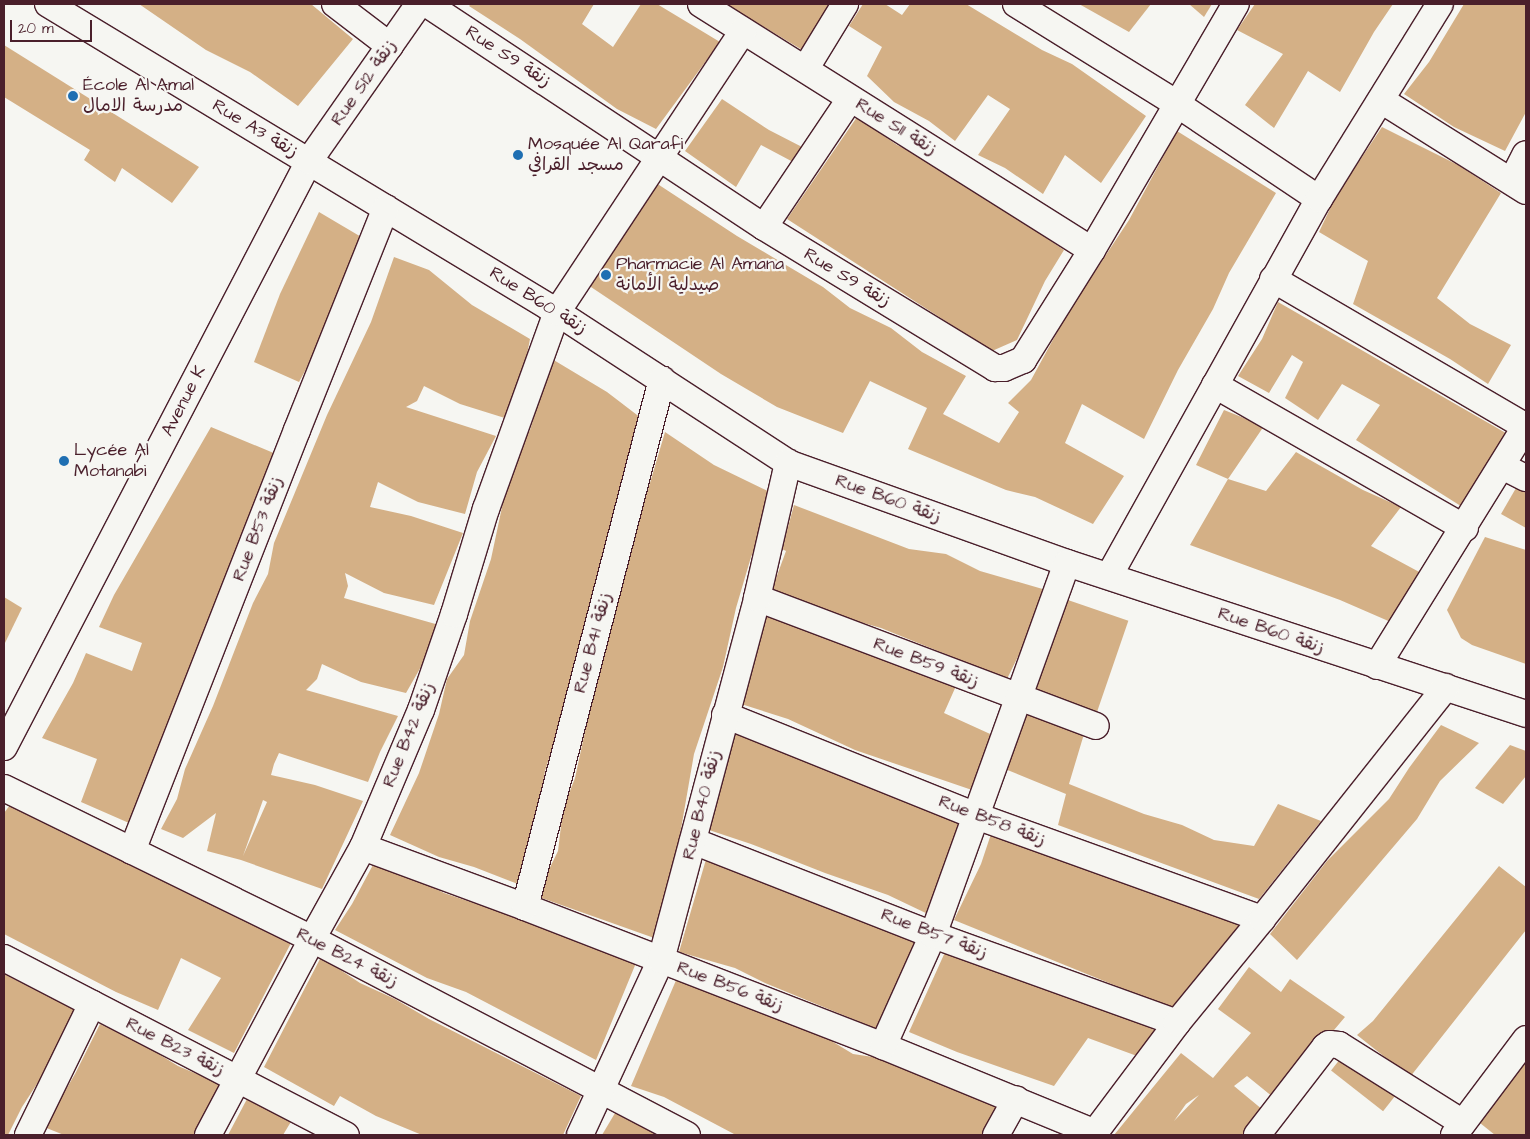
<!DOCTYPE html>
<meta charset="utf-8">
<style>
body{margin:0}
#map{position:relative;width:1530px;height:1139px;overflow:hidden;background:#f6f6f2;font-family:"Architects Daughter","Playpen Sans Arabic",sans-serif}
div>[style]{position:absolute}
.building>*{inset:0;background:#d4b086;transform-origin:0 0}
.roads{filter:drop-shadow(1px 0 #4a1f2b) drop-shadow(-1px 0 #4a1f2b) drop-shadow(0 1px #4a1f2b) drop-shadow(0 -1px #4a1f2b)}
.minor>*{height:26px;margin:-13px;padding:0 13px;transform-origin:13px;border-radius:13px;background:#f6f6f2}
.dots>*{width:14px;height:14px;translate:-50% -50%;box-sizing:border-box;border:2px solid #f6f6f2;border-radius:50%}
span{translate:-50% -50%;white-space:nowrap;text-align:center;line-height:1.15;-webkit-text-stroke:4.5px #f6f6f2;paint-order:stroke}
.street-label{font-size:18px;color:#4a1f2b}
.poi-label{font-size:18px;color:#4a1f2b}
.left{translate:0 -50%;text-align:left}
.frame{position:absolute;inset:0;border:5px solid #4a1f2b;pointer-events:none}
.scale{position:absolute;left:10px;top:20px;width:82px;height:22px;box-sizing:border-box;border:2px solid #4a1f2b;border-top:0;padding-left:6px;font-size:15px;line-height:18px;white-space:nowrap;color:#4a1f2b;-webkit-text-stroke:4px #f6f6f2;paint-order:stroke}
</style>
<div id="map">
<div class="building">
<div style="clip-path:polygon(139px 4px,311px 4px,353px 39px,298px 106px,250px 72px,206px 50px)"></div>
<div style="clip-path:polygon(471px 4px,594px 4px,582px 24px,613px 47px,641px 4px,657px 4px,720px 42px,656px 129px,617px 109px,520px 39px,469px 6px)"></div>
<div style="clip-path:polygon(726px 4px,835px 4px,804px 51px)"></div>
<div style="clip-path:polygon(863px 4px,885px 4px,902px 15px,910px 4px,966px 4px,1042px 50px,1072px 64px,1146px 116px,1101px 183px,1065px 155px,1043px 194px,1005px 168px,978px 155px,1010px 109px,988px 95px,955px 141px,929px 121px,894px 102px,867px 76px,882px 47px,849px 26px)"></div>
<div style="clip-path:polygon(1079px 4px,1151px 4px,1129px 32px)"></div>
<div style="clip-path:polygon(1189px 4px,1212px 4px,1204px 17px)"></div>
<div style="clip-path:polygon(1255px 4px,1393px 4px,1374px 32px,1340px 92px,1308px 71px,1274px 128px,1245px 105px,1283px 54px,1237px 30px)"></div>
<div style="clip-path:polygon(1464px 4px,1526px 4px,1526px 112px,1505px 151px,1454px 127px,1404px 94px,1429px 62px)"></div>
<div style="clip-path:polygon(4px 45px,199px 167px,172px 203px,122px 168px,115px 182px,84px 160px,90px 150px,4px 97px)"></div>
<div style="clip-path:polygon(722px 99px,769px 130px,804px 148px,795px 163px,761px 145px,736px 187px,685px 151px)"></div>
<div style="clip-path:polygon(857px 117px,897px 145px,927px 158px,960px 183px,1013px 215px,1064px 250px,1045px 281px,1017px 340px,992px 351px,787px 219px)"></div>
<div style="clip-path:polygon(1382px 127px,1458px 165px,1501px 193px,1437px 298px,1470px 324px,1511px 345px,1488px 384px,1450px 359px,1353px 304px,1368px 261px,1319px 232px,1336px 196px)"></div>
<div style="clip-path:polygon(1177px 131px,1276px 193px,1229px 273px,1213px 309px,1178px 370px,1144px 439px,1082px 404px,1065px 443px,1124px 476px,1093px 524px,1035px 497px,1006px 490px,908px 449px,927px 408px,870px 381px,843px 433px,777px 407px,721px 374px,585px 283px,653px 181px,737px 236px,823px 287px,850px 308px,891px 328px,922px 352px,966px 376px,943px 414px,999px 443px,1019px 412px,1008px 403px,1031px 380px,1067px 314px,1129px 220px)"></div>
<div style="clip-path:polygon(319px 212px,368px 241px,317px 349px,299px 382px,254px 362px,280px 294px)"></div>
<div style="clip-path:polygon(evenodd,394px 257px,429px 270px,472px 305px,530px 339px,522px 380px,508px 419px,460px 404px,424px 386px,417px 401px,406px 407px,496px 436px,477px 472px,465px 514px,418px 502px,378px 482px,370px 507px,411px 516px,463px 533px,434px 605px,384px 593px,345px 573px,348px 586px,344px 598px,439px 625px,422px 665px,406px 693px,361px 682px,322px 664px,317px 679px,306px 690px,398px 716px,380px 752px,368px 782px,279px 753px,274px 764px,271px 775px,315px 785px,363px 801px,322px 889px,241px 860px,207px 851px,216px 813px,183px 838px,161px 829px,177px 799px,185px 769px,213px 706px,253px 603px,268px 574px,274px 543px,327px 415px,371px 322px,394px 257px,263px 800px,267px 802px,243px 856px,263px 800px)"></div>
<div style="clip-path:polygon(1278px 302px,1511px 436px,1464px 508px,1356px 440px,1380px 405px,1342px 384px,1318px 420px,1285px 398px,1303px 362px,1292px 355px,1269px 393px,1238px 376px,1262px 339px)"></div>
<div style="clip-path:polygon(552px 359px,607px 392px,641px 418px,601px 561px,562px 717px,545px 771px,539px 807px,518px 884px,474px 867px,439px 857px,390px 835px,419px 773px,439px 714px,447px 679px,464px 655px,470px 621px,491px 559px,512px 460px,530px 430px)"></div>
<div style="clip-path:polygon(1224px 410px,1264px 426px,1228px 479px,1266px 491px,1296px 452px,1363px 490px,1401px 507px,1371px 546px,1423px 574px,1393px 623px,1340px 600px,1190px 545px,1228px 479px,1196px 465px)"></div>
<div style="clip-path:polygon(211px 427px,276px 454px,249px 514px,228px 577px,191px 664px,179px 694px,171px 725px,129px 823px,81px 802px,97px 759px,42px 738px,73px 683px,86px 653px,132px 671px,142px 643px,99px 627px,114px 595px)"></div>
<div style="clip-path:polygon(665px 432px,714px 465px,772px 493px,763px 530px,751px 557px,736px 608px,723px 667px,694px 754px,668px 904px,657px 939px,536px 896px,558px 851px,563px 809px,575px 778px,589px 713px,591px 683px)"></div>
<div style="clip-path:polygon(1516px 488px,1526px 493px,1526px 528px,1501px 514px)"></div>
<div style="clip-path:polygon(794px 505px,909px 549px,946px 554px,980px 571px,1046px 590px,1033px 626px,1007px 679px,881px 628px,814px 609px,771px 592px,786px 551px,782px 549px)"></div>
<div style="clip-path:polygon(1485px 537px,1526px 550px,1526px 664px,1472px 645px,1461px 638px,1447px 610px)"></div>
<div style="clip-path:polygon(4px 597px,22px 608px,4px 645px)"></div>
<div style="left:1065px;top:599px;width:67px;height:99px;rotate:19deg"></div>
<div style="clip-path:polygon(767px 612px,956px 686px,944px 713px,999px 738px,972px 790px,855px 750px,788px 719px,738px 703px)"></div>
<div style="clip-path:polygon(1029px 710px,1084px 734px,1069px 784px,1144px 814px,1182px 825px,1214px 840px,1254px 846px,1278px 804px,1321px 821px,1259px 899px,1058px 825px,1066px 794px,1005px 769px)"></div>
<div style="clip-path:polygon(1441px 725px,1479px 743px,1440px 781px,1417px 819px,1297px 960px,1270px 934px,1327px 861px,1389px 799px,1409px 768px)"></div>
<div style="clip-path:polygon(738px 729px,971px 820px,932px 916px,888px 895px,825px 873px,751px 844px,703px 828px,720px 790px,726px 758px)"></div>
<div style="clip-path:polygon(1510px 745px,1526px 751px,1526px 776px,1503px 804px,1475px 788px)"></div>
<div style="clip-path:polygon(10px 805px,58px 830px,291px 943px,234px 1053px,188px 1030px,221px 978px,181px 958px,158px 1010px,116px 992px,4px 934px,4px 813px)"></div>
<div style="clip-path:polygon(991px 834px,1247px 927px,1178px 1011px,954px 920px,981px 864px)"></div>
<div style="clip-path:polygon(707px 856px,924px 941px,877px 1029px,765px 983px,735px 968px,679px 952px)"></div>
<div style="clip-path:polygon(374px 863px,411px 876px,444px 893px,515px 917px,589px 947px,636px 963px,596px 1060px,466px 992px,427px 978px,335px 930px,352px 904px)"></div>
<div style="clip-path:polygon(1499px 866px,1526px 887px,1526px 930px,1410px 1077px,1357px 1035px,1373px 1021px)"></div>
<div style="clip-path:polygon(946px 950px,1100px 1006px,1159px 1032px,1137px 1056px,1088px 1038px,1054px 1086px,957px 1052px,909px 1032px)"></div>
<div style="clip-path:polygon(321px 957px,360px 983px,395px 999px,429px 1019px,581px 1096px,563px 1135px,422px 1135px,376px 1116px,340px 1096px,334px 1106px,264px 1067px)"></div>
<div style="clip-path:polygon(evenodd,1249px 967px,1281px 992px,1290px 979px,1345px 1017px,1301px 1069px,1273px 1097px,1247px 1076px,1234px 1086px,1263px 1110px,1243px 1135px,1114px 1135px,1181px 1053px,1213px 1078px,1251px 1033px,1218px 1009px,1249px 967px,1199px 1095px,1174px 1121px,1186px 1104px,1199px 1095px)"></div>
<div style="clip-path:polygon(4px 974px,79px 1012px,50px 1064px,22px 1107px,8px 1135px,4px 1135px)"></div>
<div style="clip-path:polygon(677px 978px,719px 996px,815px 1031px,853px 1054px,893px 1060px,1002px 1101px,984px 1135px,734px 1134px,664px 1097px,631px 1086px)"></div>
<div style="clip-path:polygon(100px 1024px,141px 1043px,178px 1066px,223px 1085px,195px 1135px,64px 1135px,44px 1127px,75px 1074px)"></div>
<div style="left:1344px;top:1054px;width:66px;height:21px;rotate:38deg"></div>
<div style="clip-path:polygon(1526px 1061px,1526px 1135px,1495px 1135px,1480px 1123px)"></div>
<div style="clip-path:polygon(247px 1099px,292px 1120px,283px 1135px,228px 1135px)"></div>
<div style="clip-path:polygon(618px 1108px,662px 1135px,602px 1135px)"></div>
</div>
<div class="roads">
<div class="minor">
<div style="left:48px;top:4px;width:585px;rotate:31.17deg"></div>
<div style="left:549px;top:307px;width:285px;rotate:33.1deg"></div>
<div style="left:788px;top:463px;width:296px;rotate:19.7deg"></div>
<div style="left:1067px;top:563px;width:483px;rotate:18.2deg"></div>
<div style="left:335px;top:4px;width:69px;rotate:37.4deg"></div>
<div style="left:427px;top:4px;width:404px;rotate:33.5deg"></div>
<div style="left:764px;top:227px;width:271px;rotate:31.4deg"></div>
<div style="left:995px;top:368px;width:9px"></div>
<div style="left:1004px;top:368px;width:21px;rotate:-23deg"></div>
<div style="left:1023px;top:360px;width:130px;rotate:-57.9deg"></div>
<div style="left:1092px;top:250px;width:285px;rotate:-59.7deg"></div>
<div style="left:701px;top:4px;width:462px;rotate:32.2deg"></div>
<div style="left:1016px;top:4px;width:190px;rotate:31.8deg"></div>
<div style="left:1177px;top:104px;width:171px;rotate:33.8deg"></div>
<div style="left:806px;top:68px;width:75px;rotate:-58.6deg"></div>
<div style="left:1381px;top:100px;width:171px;rotate:32.1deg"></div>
<div style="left:1512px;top:181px;width:30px;rotate:-63deg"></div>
<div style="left:764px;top:227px;width:154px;rotate:-56.1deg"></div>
<div style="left:1273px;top:279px;width:293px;rotate:30.3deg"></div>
<div style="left:1215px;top:385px;width:288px;rotate:29.8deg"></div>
<div style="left:1502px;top:466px;width:27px;rotate:27deg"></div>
<div style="left:1109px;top:576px;width:432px;rotate:-60.9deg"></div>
<div style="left:1319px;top:199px;width:229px;rotate:-58.2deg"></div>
<div style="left:757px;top:598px;width:362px;rotate:20.7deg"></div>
<div style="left:1377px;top:666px;width:282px;rotate:-58.2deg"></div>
<div style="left:725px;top:715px;width:271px;rotate:21.9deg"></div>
<div style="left:976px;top:816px;width:304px;rotate:19.8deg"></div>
<div style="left:4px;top:747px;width:661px;rotate:-62.5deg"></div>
<div style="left:309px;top:161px;width:192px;rotate:-55deg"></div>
<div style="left:4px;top:788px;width:343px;rotate:26.1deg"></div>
<div style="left:312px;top:939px;width:423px;rotate:27.6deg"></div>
<div style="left:693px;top:841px;width:258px;rotate:21.4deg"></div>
<div style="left:933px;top:935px;width:259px;rotate:19.8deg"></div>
<div style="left:363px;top:847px;width:173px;rotate:20.3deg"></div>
<div style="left:525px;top:907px;width:384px;rotate:21.2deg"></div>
<div style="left:883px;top:1046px;width:229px;rotate:22.3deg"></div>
<div style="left:132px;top:851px;width:452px;rotate:-68.6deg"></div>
<div style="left:297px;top:430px;width:239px;rotate:-68.2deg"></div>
<div style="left:525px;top:907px;width:545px;rotate:-75.45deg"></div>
<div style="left:4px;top:958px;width:385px;rotate:27.4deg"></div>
<div style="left:883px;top:1046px;width:122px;rotate:-65.8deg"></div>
<div style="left:933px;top:935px;width:395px;rotate:-70.2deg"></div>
<div style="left:28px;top:1135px;width:146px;rotate:-64deg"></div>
<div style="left:208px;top:1135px;width:222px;rotate:-62deg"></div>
<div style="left:312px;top:939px;width:105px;rotate:-61deg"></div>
<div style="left:363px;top:847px;width:149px;rotate:-67.1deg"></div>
<div style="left:421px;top:710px;width:102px;rotate:-71deg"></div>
<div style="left:454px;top:614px;width:110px;rotate:-73.1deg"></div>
<div style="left:486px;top:509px;width:209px;rotate:-70.2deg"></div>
<div style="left:557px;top:312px;width:337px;rotate:-56.5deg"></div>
<div style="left:580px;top:1135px;width:193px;rotate:-65.2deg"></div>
<div style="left:661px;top:960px;width:375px;rotate:-75.1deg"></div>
<div style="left:757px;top:598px;width:139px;rotate:-77.1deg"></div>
<div style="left:996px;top:1135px;width:41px;rotate:-60.9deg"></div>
<div style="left:1093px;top:1135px;width:140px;rotate:-53.1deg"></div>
<div style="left:1177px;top:1023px;width:134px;rotate:-50.7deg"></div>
<div style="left:1262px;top:919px;width:296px;rotate:-51.6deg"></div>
<div style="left:1257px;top:1135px;width:111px;rotate:-52.3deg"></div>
<div style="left:1325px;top:1047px;width:5px;rotate:-37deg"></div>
<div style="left:1329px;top:1044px;width:10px;rotate:6deg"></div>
<div style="left:1339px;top:1045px;width:146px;rotate:32.2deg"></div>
<div style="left:1454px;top:1135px;width:120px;rotate:-53.1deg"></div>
</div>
</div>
<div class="dots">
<div style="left:73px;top:96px;background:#1f6fb2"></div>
<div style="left:518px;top:155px;background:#1f6fb2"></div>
<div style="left:606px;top:275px;background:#1f6fb2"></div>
<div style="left:64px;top:461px;background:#1f6fb2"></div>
</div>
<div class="street-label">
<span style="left:508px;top:57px;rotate:33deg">Rue S9 زنقة</span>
<span style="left:364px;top:83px;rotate:-55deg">Rue S12 زنقة</span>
<span style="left:896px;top:127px;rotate:32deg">Rue S11 زنقة</span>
<span style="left:255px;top:129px;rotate:31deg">Rue A3 زنقة</span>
<span style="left:847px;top:278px;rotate:31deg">Rue S9 زنقة</span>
<span style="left:538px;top:301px;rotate:32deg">Rue B60 زنقة</span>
<span style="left:184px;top:401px;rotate:-63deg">Avenue K</span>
<span style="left:888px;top:499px;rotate:20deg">Rue B60 زنقة</span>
<span style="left:258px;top:529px;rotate:-69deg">Rue B53 زنقة</span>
<span style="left:1271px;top:631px;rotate:19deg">Rue B60 زنقة</span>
<span style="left:593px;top:643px;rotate:-75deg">Rue B41 زنقة</span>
<span style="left:926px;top:663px;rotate:21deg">Rue B59 زنقة</span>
<span style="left:409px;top:735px;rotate:-68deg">Rue B42 زنقة</span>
<span style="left:702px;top:805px;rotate:-76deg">Rue B40 زنقة</span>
<span style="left:992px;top:821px;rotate:21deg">Rue B58 زنقة</span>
<span style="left:934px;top:934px;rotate:21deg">Rue B57 زنقة</span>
<span style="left:347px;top:958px;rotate:27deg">Rue B24 زنقة</span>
<span style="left:730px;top:987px;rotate:21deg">Rue B56 زنقة</span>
<span style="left:175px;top:1047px;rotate:27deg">Rue B23 زنقة</span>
</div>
<div class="poi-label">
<span class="left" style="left:83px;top:96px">École Al Amal<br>مدرسة الامال</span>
<span class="left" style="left:528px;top:155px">Mosquée Al Qarafi<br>مسجد القرافي</span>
<span class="left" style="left:616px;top:275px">Pharmacie Al Amana<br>صيدلية الأمانة</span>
<span class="left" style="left:74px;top:461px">Lycée Al<br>Motanabi</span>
</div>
<div class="frame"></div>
<div class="scale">20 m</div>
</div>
